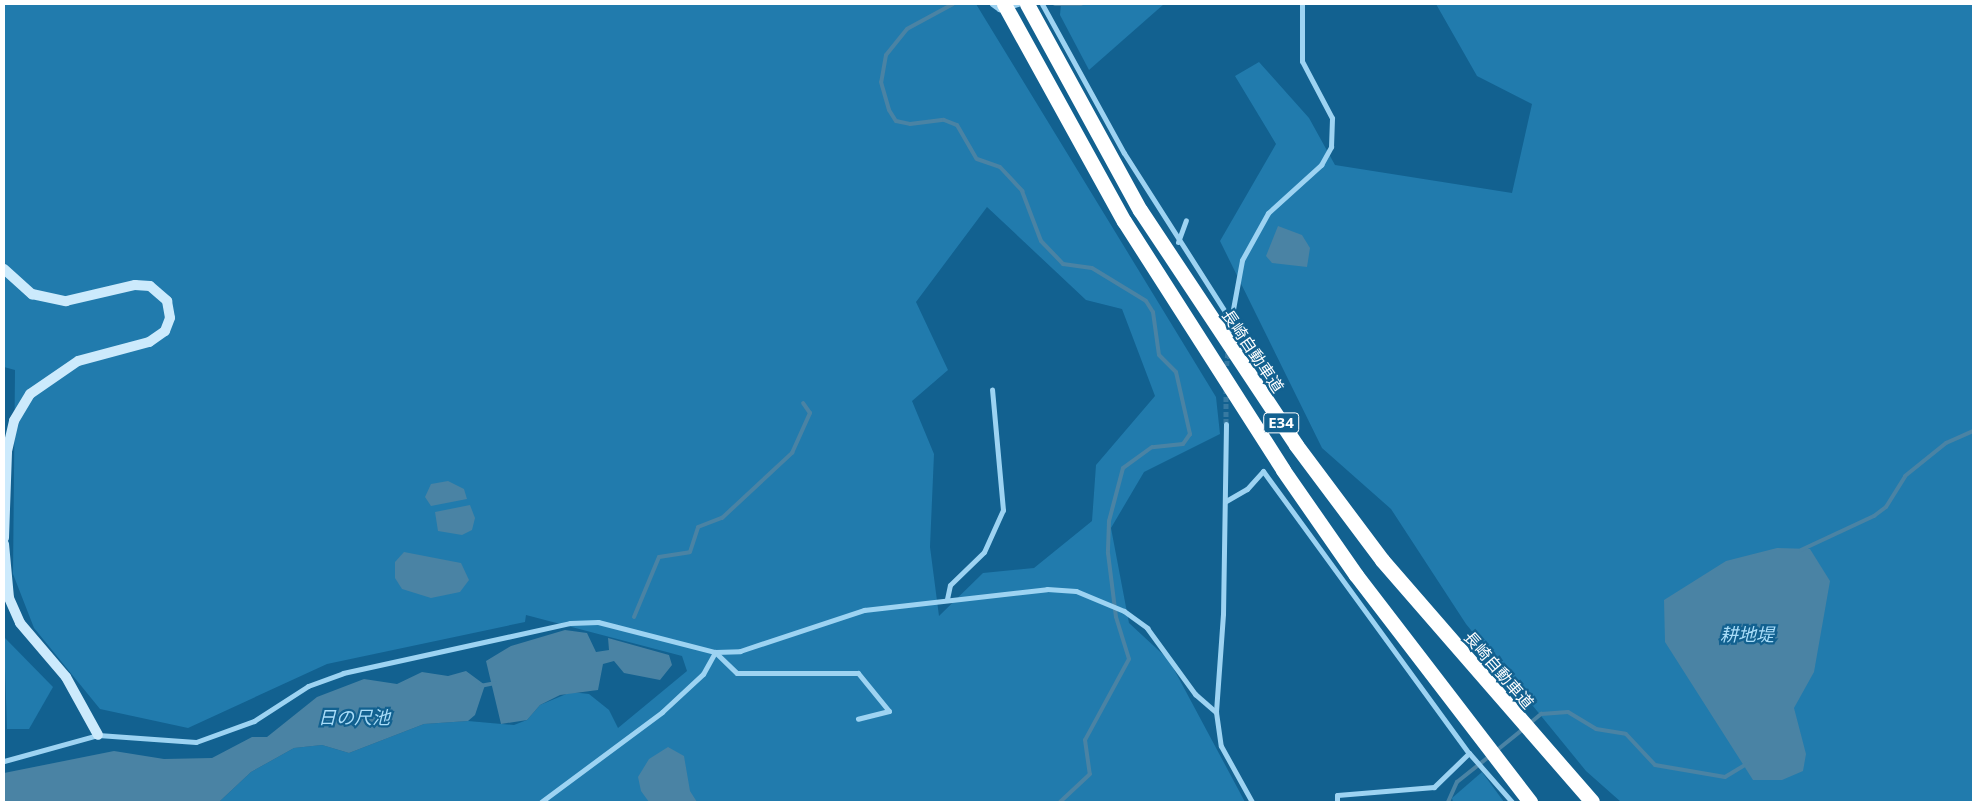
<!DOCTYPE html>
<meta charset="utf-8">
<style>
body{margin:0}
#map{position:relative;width:1977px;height:806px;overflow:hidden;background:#126190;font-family:"Noto Sans","Noto Sans JP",sans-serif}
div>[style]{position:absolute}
.green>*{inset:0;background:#217bad}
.water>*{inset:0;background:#4a83a4}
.stream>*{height:4px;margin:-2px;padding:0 2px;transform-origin:2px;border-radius:2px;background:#4a83a4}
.street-tunnel>*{height:5px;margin-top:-2.5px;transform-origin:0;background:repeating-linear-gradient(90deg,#3679a1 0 5px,transparent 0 7.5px)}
.street>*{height:5px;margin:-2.5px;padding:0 2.5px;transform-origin:2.5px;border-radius:2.5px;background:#9dd3f2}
.secondary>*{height:10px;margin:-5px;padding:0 5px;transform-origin:5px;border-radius:5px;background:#cceafc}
.highway-bridge>*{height:15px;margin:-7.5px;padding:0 7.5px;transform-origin:7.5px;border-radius:7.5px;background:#fff}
span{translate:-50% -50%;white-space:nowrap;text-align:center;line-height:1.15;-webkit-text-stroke:4.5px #126190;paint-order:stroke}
.shield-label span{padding:1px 4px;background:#126190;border:1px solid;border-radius:4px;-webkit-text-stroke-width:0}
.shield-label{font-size:15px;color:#fff;font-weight:700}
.street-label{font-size:16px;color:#fff}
.water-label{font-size:18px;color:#a9ddf9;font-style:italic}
.frame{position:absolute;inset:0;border:5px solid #fff;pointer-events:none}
</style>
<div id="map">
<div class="green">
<div style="clip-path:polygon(evenodd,4px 4px,976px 4px,1216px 397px,1220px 434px,1144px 472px,1111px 528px,1129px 623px,1169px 660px,1245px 802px,219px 802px,251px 772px,294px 748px,322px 745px,349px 753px,424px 724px,468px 721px,514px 725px,527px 720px,540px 705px,571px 692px,589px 694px,609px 710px,618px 728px,687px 671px,682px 656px,526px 615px,525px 622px,327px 664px,188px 728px,100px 709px,34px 628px,13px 574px,15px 370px,4px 367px,4px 4px,987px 207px,1086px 300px,1122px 309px,1155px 396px,1096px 465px,1092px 521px,1034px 568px,983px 573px,939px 616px,930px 547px,934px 454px,912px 401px,948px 370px,916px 302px,987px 207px)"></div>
<div style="clip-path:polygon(1061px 4px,1164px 4px,1089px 70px,1060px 15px)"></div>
<div style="clip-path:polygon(1436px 4px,1973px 4px,1973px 802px,1621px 802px,1586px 771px,1466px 624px,1391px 509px,1322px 448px,1220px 241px,1276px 144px,1235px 76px,1259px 62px,1309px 118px,1335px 165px,1512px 193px,1532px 104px,1477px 76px)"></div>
<div style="clip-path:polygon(4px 637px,53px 687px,29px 729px,7px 729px)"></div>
<div style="clip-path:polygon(1482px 772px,1504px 802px,1453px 802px,1452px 798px)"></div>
</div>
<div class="water">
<div style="clip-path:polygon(1278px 226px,1302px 235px,1310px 248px,1307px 267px,1272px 263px,1266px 256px)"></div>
<div style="clip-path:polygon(448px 481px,464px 489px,467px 499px,431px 506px,425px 497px,431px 484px)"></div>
<div style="clip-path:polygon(470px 505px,475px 518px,472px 530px,462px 535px,438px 531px,435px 512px)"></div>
<div style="clip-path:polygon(1777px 548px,1810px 549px,1830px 581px,1814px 672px,1794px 708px,1806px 754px,1803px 771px,1782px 780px,1753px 780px,1665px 642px,1664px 600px,1726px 561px)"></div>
<div style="clip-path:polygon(404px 552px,461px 563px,469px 580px,460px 592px,431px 598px,402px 589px,395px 578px,395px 562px)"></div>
<div style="clip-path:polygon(565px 630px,587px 633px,596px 652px,609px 650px,608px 638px,669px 655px,672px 665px,660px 680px,624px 673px,614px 661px,603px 664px,598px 690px,560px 695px,540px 705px,527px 720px,501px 724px,486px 661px,511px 646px)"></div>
<div style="clip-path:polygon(466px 671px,485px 685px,475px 715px,468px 721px,424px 724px,349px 753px,322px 745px,294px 748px,251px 772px,219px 802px,4px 802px,4px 773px,114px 751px,164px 759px,212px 758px,252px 737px,267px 737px,317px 697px,364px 679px,397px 684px,422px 672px,448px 676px)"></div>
<div style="clip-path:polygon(668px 747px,684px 756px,690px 791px,697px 802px,649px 802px,641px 791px,638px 777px,649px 759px)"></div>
</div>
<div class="stream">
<div style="left:953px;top:4px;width:52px;rotate:151.5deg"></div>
<div style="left:907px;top:29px;width:33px;rotate:129deg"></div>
<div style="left:886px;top:55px;width:27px;rotate:100deg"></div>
<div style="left:881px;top:82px;width:29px;rotate:74deg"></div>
<div style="left:889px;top:110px;width:13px;rotate:58deg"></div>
<div style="left:896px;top:121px;width:14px;rotate:12deg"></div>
<div style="left:910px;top:124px;width:34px;rotate:-7deg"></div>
<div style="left:944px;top:120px;width:14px;rotate:21deg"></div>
<div style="left:957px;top:125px;width:39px;rotate:60deg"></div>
<div style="left:977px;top:159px;width:24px;rotate:19deg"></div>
<div style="left:1000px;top:167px;width:33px;rotate:47deg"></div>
<div style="left:1022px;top:191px;width:53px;rotate:69.2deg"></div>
<div style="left:1041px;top:241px;width:32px;rotate:46deg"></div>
<div style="left:1063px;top:264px;width:29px;rotate:8deg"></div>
<div style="left:1092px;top:268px;width:63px;rotate:31.4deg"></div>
<div style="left:1146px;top:301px;width:13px;rotate:58deg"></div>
<div style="left:1153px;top:312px;width:43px;rotate:82.1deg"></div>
<div style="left:1159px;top:355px;width:24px;rotate:45deg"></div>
<div style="left:1176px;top:372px;width:64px;rotate:77.3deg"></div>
<div style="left:1190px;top:434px;width:12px;rotate:125deg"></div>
<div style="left:1183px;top:444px;width:31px;rotate:174deg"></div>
<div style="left:1152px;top:447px;width:36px;rotate:144deg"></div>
<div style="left:1123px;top:468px;width:55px;rotate:104.8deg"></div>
<div style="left:1109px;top:521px;width:32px;rotate:92deg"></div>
<div style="left:1108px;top:553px;width:64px;rotate:82.9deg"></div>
<div style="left:1116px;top:617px;width:44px;rotate:72.8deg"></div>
<div style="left:1129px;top:659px;width:92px;rotate:118.5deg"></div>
<div style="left:1085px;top:740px;width:34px;rotate:82deg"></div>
<div style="left:1090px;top:774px;width:41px;rotate:137deg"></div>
<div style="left:1055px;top:4px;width:26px"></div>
<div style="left:1801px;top:550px;width:81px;rotate:-25deg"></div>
<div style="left:1874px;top:516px;width:15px;rotate:-37deg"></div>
<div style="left:1886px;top:507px;width:36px;rotate:-58deg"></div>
<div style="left:1905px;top:476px;width:53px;rotate:-38.8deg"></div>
<div style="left:1946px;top:443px;width:30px;rotate:-24deg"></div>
<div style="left:634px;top:617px;width:65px;rotate:-67.4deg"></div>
<div style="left:659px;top:557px;width:31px;rotate:-9deg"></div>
<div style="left:690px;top:552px;width:26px;rotate:-72deg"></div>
<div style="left:698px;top:527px;width:26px;rotate:-21deg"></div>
<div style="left:722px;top:518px;width:96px;rotate:-42.9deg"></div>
<div style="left:792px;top:453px;width:44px;rotate:-65.8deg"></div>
<div style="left:810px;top:413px;width:12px;rotate:-125deg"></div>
<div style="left:480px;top:686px;width:15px;rotate:-11deg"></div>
<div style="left:1529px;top:724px;width:16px;rotate:-40deg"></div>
<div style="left:1541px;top:714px;width:27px;rotate:-4deg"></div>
<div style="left:1568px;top:712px;width:33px;rotate:31deg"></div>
<div style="left:1596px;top:729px;width:30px;rotate:9deg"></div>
<div style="left:1626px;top:734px;width:42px;rotate:46.9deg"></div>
<div style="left:1655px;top:765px;width:71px;rotate:9.7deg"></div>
<div style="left:1725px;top:777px;width:26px;rotate:-31deg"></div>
<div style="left:1496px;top:751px;width:36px;rotate:-39deg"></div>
<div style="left:1448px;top:802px;width:22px;rotate:-66deg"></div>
<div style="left:1457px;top:782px;width:43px;rotate:-38.5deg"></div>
</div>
<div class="street-tunnel">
<div style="left:1226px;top:373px;width:23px;rotate:-85deg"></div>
<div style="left:1226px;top:389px;width:35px;rotate:90deg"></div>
</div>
<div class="street">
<div style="left:992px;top:4px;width:9px;rotate:36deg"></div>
<div style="left:999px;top:9px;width:20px;rotate:-15deg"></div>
<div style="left:1042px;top:4px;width:170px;rotate:61.2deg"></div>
<div style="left:1124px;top:153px;width:196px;rotate:57.5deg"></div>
<div style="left:1178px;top:242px;width:23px;rotate:-70deg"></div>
<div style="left:1229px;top:331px;width:72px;rotate:-79.6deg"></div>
<div style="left:1242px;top:260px;width:54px;rotate:-61deg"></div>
<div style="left:1268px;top:213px;width:72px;rotate:-42.2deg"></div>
<div style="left:1321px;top:165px;width:21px;rotate:-61deg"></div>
<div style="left:1331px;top:147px;width:29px;rotate:-88deg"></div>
<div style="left:1332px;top:118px;width:64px;rotate:-117.8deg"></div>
<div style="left:1302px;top:61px;width:57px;rotate:-90deg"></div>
<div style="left:1226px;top:424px;width:190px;rotate:90.9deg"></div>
<div style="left:1223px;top:614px;width:98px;rotate:94.1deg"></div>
<div style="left:1216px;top:712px;width:34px;rotate:82deg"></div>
<div style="left:1221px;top:746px;width:64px;rotate:61deg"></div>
<div style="left:1226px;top:501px;width:24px;rotate:-30deg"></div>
<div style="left:1247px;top:489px;width:24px;rotate:-48deg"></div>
<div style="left:1263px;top:471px;width:349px;rotate:53.9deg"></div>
<div style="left:1469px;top:753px;width:49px;rotate:135.8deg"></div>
<div style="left:1434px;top:787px;width:97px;rotate:175.3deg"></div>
<div style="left:1337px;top:795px;width:7px;rotate:90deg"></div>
<div style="left:947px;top:599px;width:14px;rotate:-78deg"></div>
<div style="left:950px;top:585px;width:47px;rotate:-44.1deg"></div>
<div style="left:984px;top:552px;width:46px;rotate:-65.7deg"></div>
<div style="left:1003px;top:510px;width:121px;rotate:-95.2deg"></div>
<div style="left:715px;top:652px;width:30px;rotate:44deg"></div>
<div style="left:737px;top:673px;width:121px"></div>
<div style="left:858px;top:673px;width:49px;rotate:50.8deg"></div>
<div style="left:889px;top:711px;width:32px;rotate:166deg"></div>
<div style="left:1469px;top:753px;width:65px;rotate:48.7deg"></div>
<div style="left:4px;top:761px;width:98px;rotate:-15.5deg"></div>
<div style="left:98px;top:735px;width:98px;rotate:4.1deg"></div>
<div style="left:196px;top:742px;width:62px;rotate:-19.9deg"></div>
<div style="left:254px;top:721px;width:64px;rotate:-32.9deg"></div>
<div style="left:308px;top:686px;width:37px;rotate:-20deg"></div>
<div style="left:343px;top:673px;width:232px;rotate:-12.4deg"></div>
<div style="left:570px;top:623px;width:28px;rotate:-2deg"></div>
<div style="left:598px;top:622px;width:121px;rotate:14.4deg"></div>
<div style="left:715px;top:652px;width:25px;rotate:-2deg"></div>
<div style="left:740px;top:651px;width:131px;rotate:-18.3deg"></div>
<div style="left:864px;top:610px;width:184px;rotate:-6.5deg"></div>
<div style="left:1047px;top:589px;width:29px;rotate:4deg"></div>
<div style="left:1076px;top:591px;width:52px;rotate:22.6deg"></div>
<div style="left:1124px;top:611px;width:29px;rotate:36deg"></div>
<div style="left:1147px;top:628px;width:82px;rotate:54deg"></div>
<div style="left:1195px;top:694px;width:28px;rotate:41deg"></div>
<div style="left:541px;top:802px;width:151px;rotate:-36.6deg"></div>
<div style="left:662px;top:712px;width:56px;rotate:-42.8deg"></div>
<div style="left:703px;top:674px;width:25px;rotate:-61deg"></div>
</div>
<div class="secondary">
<div style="left:4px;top:269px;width:38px;rotate:42deg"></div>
<div style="left:32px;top:294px;width:35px;rotate:12deg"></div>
<div style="left:66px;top:301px;width:71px;rotate:-13.1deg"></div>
<div style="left:135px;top:285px;width:15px;rotate:4deg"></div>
<div style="left:150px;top:286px;width:23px;rotate:41deg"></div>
<div style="left:167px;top:301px;width:17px;rotate:80deg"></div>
<div style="left:170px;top:318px;width:14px;rotate:111deg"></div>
<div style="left:165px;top:331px;width:19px;rotate:145deg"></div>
<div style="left:149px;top:342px;width:73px;rotate:165deg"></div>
<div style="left:78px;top:361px;width:58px;rotate:145.5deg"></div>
<div style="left:30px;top:394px;width:31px;rotate:121deg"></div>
<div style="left:14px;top:421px;width:32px;rotate:103deg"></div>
<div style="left:7px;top:452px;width:86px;rotate:92deg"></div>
<div style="left:4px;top:544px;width:54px;rotate:84.7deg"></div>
<div style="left:9px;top:598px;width:27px;rotate:66deg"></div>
<div style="left:20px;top:623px;width:71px;rotate:49.6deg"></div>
<div style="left:66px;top:677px;width:66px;rotate:61.1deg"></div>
</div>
<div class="highway-bridge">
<div style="left:1004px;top:4px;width:248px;rotate:61.1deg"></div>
<div style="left:1124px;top:221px;width:295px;rotate:57.4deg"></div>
<div style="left:1283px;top:470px;width:128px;rotate:55.2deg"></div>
<div style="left:1356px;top:575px;width:286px;rotate:52.5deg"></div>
<div style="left:1027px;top:4px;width:235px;rotate:61.3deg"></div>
<div style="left:1140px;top:210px;width:282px;rotate:56.4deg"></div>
<div style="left:1296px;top:445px;width:144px;rotate:53.2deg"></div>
<div style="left:1382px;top:560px;width:320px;rotate:49deg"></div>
</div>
<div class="shield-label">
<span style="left:1281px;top:423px">E34</span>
</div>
<div class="street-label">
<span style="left:1253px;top:351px;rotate:56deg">長崎自動車道</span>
<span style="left:1499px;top:670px;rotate:49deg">長崎自動車道</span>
</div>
<div class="water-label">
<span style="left:1747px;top:634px">耕地堤</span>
<span style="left:354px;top:717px">日の尺池</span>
</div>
<div class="frame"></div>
</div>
